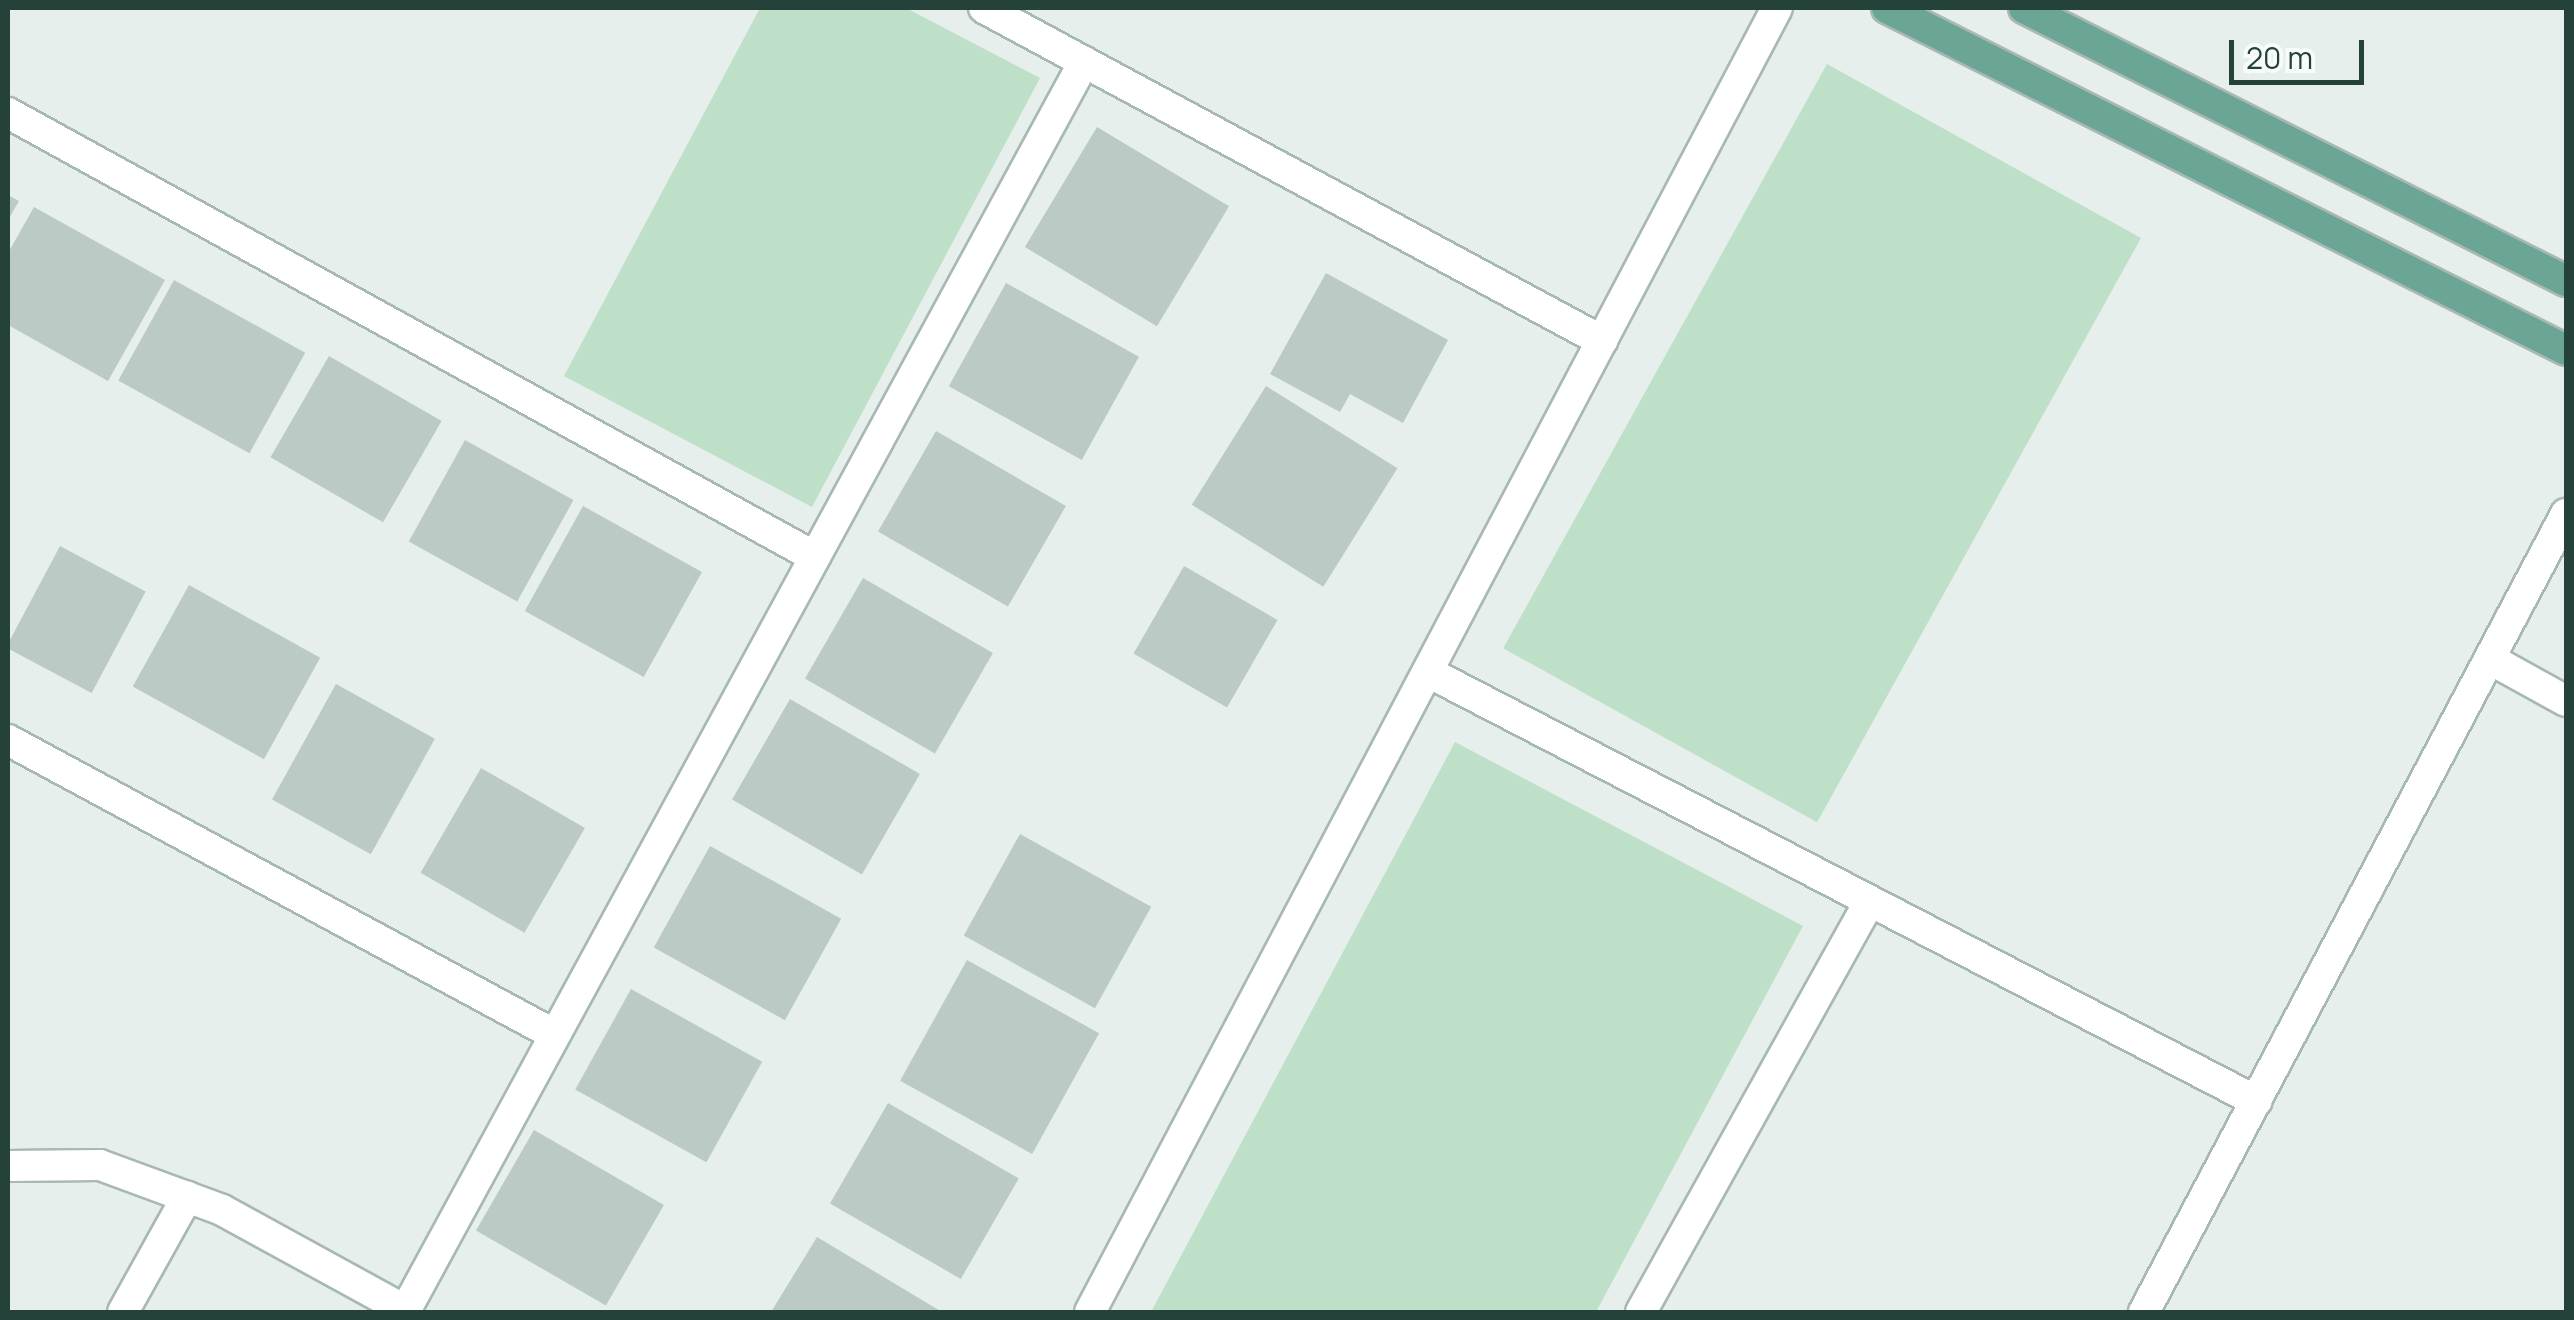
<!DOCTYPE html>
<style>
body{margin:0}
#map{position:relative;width:2574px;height:1320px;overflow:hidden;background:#e6efeb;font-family:Manrope,sans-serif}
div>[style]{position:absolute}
.green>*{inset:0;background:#bfe0c8;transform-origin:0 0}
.building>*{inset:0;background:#bbcac4;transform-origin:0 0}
.roads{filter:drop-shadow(2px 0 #a8b8b2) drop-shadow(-2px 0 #a8b8b2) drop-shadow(0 2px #a8b8b2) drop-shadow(0 -2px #a8b8b2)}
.minor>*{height:30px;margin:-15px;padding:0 15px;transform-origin:15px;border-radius:15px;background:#fff}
.major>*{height:30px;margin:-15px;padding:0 15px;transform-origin:15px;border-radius:15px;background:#6aa596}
span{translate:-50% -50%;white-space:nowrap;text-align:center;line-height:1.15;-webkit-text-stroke:9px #f7fbf9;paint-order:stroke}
.frame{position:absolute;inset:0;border:10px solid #24423a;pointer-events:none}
.scale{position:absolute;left:2229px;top:40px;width:135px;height:45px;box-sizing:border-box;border:5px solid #24423a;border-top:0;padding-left:12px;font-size:30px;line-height:35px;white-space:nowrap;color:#24423a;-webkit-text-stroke:8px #f7fbf9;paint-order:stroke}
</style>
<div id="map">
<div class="green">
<div style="clip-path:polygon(760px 8px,906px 8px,1040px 78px,812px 507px,564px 376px)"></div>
<div style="left:1827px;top:64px;width:359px;height:668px;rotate:29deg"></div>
<div style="clip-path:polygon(1455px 742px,1803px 926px,1596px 1312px,1151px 1312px)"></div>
</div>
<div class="building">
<div style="left:1097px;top:127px;width:154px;height:140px;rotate:31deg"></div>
<div style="clip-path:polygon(8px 195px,19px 201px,8px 220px)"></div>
<div style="clip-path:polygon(34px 207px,165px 280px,108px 381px,8px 325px,8px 253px)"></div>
<div style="clip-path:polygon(1326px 273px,1448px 340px,1403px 423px,1350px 394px,1340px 412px,1270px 374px)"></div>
<div style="left:174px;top:280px;width:150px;height:115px;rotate:29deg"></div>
<div style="left:1006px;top:283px;width:152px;height:118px;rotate:29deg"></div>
<div style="left:329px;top:356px;width:130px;height:117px;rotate:30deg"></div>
<div style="left:1266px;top:386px;width:155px;height:140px;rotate:32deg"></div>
<div style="left:936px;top:431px;width:150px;height:116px;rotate:30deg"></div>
<div style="left:465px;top:440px;width:124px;height:116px;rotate:29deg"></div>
<div style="left:583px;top:506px;width:136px;height:120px;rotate:29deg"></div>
<div style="left:60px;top:546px;width:97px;height:115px;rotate:28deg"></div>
<div style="left:1184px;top:566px;width:108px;height:101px;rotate:30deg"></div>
<div style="left:863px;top:578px;width:150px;height:116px;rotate:30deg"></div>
<div style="left:189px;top:585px;width:150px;height:116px;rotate:29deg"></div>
<div style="left:336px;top:684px;width:113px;height:132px;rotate:29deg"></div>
<div style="left:790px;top:699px;width:150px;height:116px;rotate:30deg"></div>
<div style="left:481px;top:768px;width:120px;height:121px;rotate:30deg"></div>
<div style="left:1020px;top:834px;width:150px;height:116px;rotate:29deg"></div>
<div style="left:710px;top:846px;width:150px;height:116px;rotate:29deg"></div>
<div style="left:967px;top:960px;width:151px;height:138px;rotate:29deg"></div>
<div style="left:631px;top:989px;width:150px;height:115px;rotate:29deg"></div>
<div style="left:888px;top:1103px;width:151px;height:116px;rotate:30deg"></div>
<div style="left:534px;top:1130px;width:150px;height:116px;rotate:30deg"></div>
<div style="clip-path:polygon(817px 1237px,942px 1312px,771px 1312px)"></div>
</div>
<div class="roads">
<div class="minor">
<div style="left:984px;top:8px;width:702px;rotate:28.32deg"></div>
<div style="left:8px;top:113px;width:921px;rotate:28.82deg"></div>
<div style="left:2490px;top:659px;width:87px;rotate:28.9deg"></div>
<div style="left:1428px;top:672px;width:933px;rotate:27.39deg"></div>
<div style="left:8px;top:740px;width:621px;rotate:28.34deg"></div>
<div style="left:8px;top:1166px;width:92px;rotate:-0.6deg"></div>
<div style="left:100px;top:1165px;width:130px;rotate:20.2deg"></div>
<div style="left:222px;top:1210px;width:212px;rotate:28.7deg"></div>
<div style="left:405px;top:1311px;width:1422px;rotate:-61.47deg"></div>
<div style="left:123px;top:1312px;width:132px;rotate:-60.9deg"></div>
<div style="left:1090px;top:1312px;width:1474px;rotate:-62.22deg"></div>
<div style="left:1641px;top:1312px;width:467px;rotate:-60.9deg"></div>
<div style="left:2144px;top:1312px;width:903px;rotate:-62.13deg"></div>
</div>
<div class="major">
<div style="left:1887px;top:8px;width:760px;rotate:26.73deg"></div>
<div style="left:2024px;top:8px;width:607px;rotate:26.73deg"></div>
</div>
</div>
<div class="frame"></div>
<div class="scale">20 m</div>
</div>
